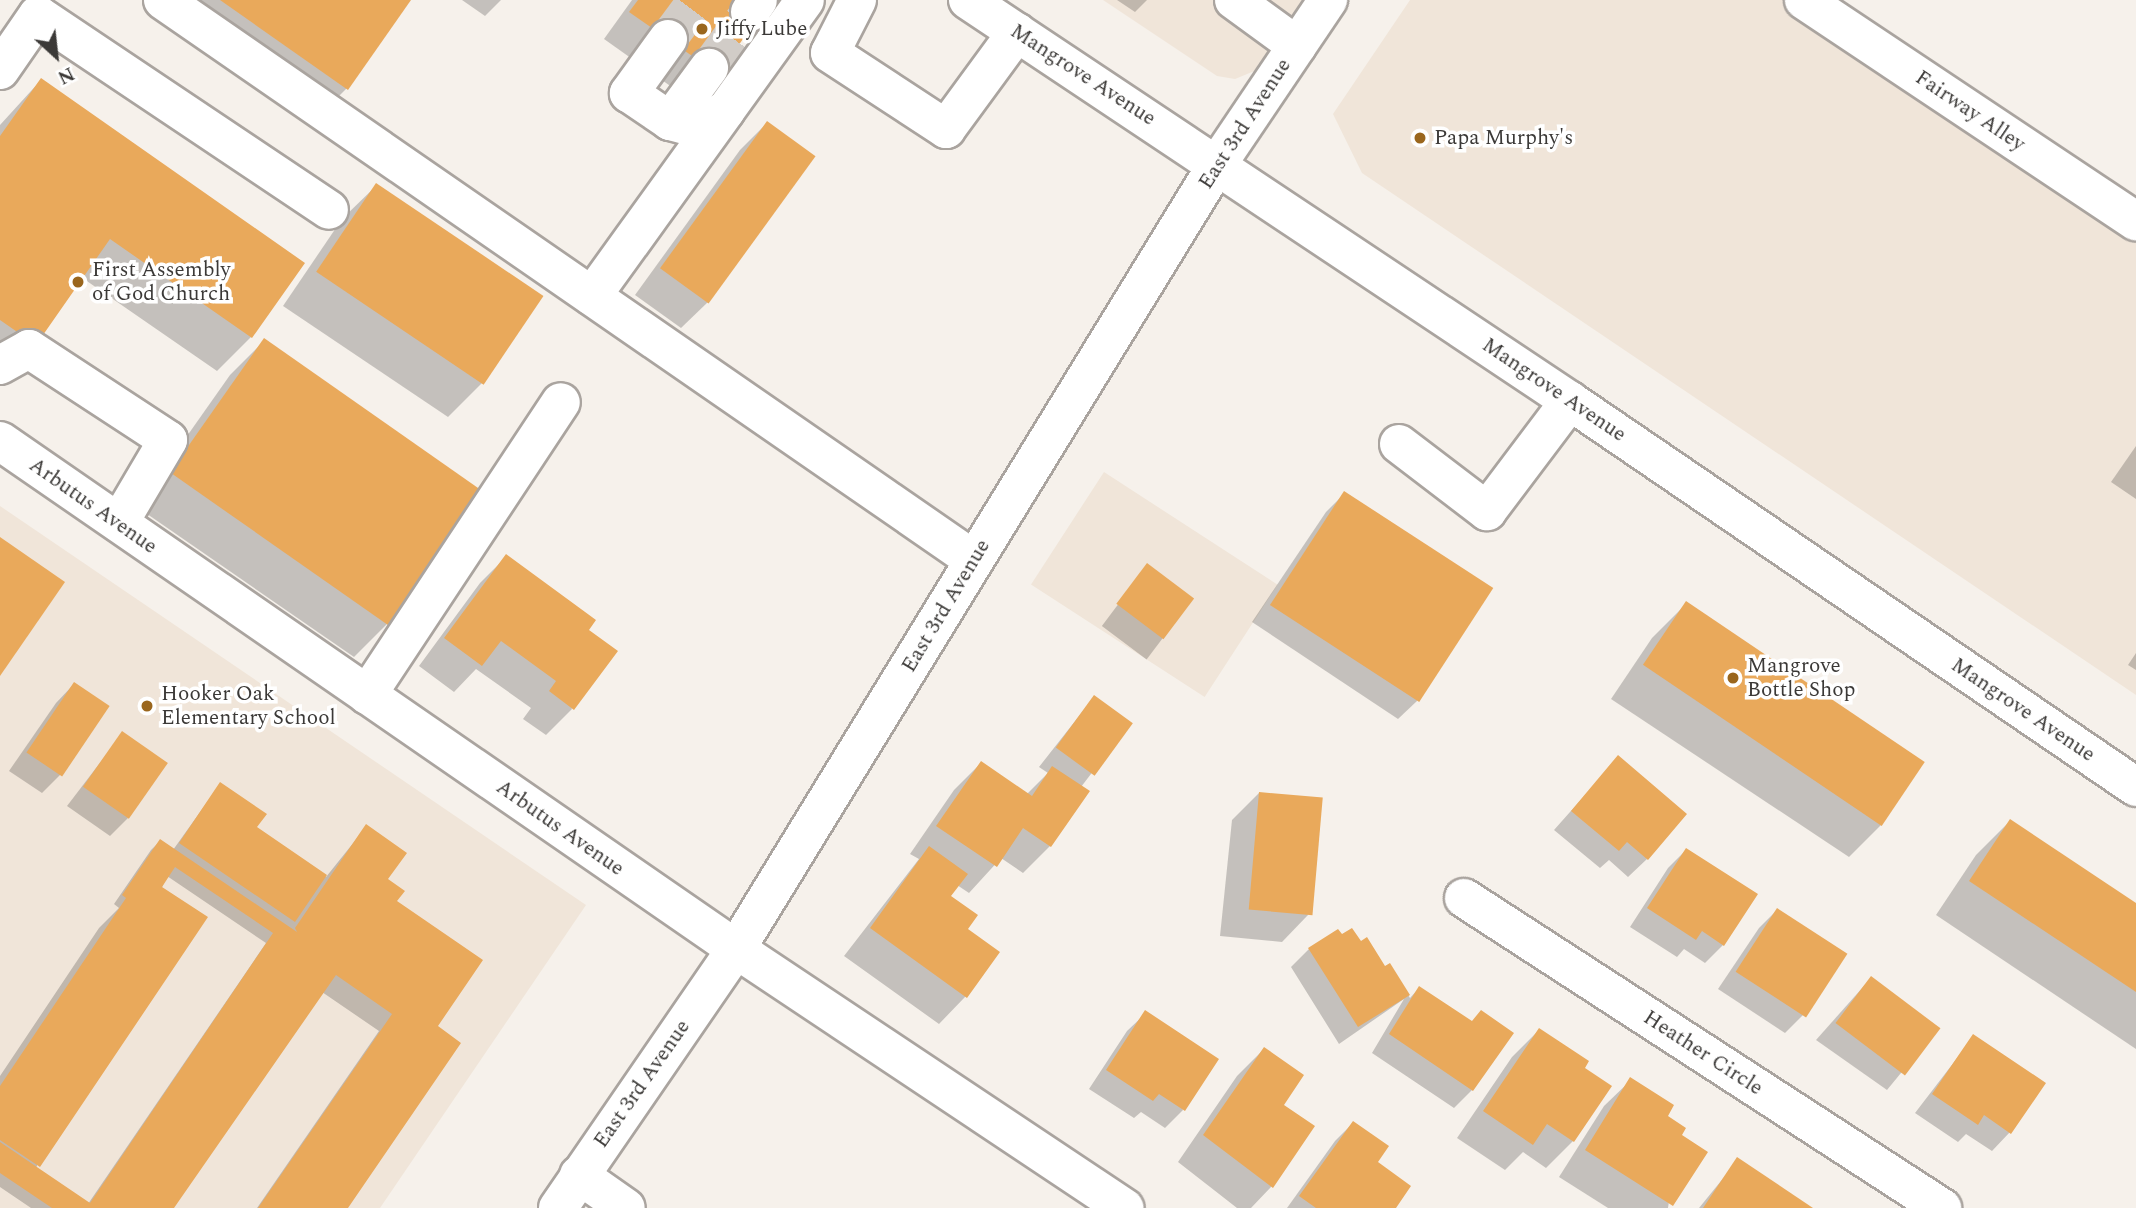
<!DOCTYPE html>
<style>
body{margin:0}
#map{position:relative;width:2136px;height:1208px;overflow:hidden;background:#f6f1eb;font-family:Spectral,serif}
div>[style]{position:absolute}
.built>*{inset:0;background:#f0e5d9;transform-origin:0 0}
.shadow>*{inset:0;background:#0003;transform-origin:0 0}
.building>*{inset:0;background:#e9a95b;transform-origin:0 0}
.minor-tunnel>*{height:38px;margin-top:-19px;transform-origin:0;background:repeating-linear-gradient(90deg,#d1ccc7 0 38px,transparent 0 57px)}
.roads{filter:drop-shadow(2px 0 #aaa49f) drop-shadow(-2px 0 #aaa49f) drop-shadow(0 2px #aaa49f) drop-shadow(0 -2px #aaa49f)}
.minor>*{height:38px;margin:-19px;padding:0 19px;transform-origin:19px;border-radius:19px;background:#fff}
.dots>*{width:19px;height:19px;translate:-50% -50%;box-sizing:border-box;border:4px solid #fff;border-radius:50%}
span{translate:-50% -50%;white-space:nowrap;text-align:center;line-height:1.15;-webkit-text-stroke:7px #fff;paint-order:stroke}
.poi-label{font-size:21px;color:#3b3937}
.left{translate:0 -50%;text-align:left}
.street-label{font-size:21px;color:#3b3937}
.north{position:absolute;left:21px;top:21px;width:70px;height:70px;-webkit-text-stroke:5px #fff;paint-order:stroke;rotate:153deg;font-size:19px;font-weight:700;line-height:28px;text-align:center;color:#3b3937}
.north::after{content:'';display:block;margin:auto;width:24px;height:32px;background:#3b3937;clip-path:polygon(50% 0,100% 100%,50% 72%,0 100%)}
</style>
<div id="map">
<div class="built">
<div style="clip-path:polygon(1103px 0,1313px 0,1269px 65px,1235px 79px,1217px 76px)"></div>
<div style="clip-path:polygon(1410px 0,1786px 0,2136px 237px,2136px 695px,1362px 173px,1333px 114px)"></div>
<div style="left:1104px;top:472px;width:207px;height:134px;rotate:33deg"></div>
<div style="clip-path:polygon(0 506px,586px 905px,380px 1208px,0 1208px)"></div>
</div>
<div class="shadow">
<div style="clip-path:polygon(156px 0,409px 0,346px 89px,320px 115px)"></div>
<div style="clip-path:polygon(462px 0,501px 0,485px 16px)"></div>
<div style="clip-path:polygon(632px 0,730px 0,690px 100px,604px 39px)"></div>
<div style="clip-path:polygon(1117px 0,1147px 0,1135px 12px)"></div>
<div style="clip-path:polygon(41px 80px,303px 263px,251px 337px,217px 371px,81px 277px,0 378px,0 125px)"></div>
<div style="clip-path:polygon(767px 123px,708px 302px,681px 328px,635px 295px,740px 150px)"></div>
<div style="clip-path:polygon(377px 185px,541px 297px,482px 383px,448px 417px,283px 306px,342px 219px)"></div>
<div style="clip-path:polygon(264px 341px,388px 623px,354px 657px,137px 507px,230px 375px)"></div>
<div style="clip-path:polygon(2136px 446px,2136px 499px,2111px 482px)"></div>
<div style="clip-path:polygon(1344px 494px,1490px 590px,1417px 701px,1398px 719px,1252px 622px,1326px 512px)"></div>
<div style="clip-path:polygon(507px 556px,572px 709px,546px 735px,523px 719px,531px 708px,476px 669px,454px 692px,419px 666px,480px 583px)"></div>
<div style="left:1147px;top:566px;width:56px;height:75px;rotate:37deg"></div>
<div style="clip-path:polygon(1686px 604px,1883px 823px,1849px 857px,1611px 699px,1652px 638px)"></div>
<div style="clip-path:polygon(2136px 653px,2136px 670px,2128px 665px)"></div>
<div style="clip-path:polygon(74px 684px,107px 707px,60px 775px,42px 793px,9px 771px,56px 703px)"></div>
<div style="clip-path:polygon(1094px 697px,1130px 723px,1081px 787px,1050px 846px,1023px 873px,1001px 858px,969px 893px,957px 885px,949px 896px,965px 929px,998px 953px,965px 997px,939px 1024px,844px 956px,919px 859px,910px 854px,954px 790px,981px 763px,1027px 794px,1048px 773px,1039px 767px)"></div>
<div style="clip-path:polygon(122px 734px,128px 818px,110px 836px,67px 806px)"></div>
<div style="clip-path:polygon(1618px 758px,1647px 859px,1628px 877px,1609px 860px,1600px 868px,1554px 830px)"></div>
<div style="clip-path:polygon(evenodd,220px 784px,255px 828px,326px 877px,366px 827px,435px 1027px,346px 1208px,257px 1208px,379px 1031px,322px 992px,172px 1208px,31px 1208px,0 1187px,0 1076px,99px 928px,119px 908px,114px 904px,151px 850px,160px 841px,173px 850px,220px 784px,167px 876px,266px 943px,88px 1204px,36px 1168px,167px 876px)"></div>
<div style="clip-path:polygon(1259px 793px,1308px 915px,1282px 942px,1220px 936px,1232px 820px)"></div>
<div style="clip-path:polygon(2010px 821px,2136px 905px,2136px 1049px,1936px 915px,1976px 855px)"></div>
<div style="clip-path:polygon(1686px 850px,1723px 945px,1705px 963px,1684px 949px,1677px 957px,1630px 927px,1668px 868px)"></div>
<div style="clip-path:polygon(1777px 910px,1803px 1015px,1785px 1033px,1718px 989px,1759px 928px)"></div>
<div style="clip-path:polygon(1309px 949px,1385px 969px,1390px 965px,1410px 998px,1419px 988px,1472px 1090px,1454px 1108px,1372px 1053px,1404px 999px,1339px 1044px,1291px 967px)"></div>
<div style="clip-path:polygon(1871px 978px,1938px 1028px,1887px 1090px,1816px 1040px)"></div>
<div style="clip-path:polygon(1146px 1013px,1183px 1110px,1165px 1128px,1141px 1112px,1134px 1118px,1089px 1089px,1127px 1031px)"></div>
<div style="clip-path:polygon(1539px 1030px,1582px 1068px,1573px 1141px,1546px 1168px,1523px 1152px,1505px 1170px,1457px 1138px,1512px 1057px)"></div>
<div style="clip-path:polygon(1974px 1036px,2010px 1132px,1992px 1151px,1966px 1134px,1958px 1142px,1915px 1113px)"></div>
<div style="clip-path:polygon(1264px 1049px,1282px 1105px,1313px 1126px,1271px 1187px,1251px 1208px,1237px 1208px,1178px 1162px,1237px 1076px)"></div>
<div style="clip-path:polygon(1631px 1080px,1679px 1136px,1668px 1208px,1608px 1208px,1559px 1177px,1604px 1106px)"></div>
<div style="clip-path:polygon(1353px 1123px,1393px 1208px,1287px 1208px,1335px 1141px)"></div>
<div style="clip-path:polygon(1738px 1160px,1808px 1208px,1699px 1208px)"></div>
</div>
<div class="building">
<div style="clip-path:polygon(220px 0,411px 0,348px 90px)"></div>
<div style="clip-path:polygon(638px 0,733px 0,758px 18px,718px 74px,629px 12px)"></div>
<div style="clip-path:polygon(41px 78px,305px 263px,252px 338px,110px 239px,36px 345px,0 320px,0 136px)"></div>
<div style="left:767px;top:121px;width:60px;height:182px;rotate:36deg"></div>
<div style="left:376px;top:183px;width:202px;height:107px;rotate:34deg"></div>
<div style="left:264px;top:338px;width:267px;height:164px;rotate:35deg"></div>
<div style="left:1344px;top:491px;width:178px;height:136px;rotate:33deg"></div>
<div style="clip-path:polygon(0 537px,65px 582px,0 676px)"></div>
<div style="clip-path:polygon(506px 554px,596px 620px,589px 630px,618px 651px,574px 710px,549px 691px,556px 681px,501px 641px,482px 666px,444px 638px)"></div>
<div style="left:1147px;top:563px;width:59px;height:51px;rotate:37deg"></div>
<div style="left:1686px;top:601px;width:288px;height:77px;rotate:34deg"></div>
<div style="left:74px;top:682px;width:43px;height:85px;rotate:34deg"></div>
<div style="left:1094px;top:695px;width:48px;height:65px;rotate:36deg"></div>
<div style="left:122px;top:731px;width:56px;height:68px;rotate:35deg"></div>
<div style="clip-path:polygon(1618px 755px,1687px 814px,1648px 860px,1627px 842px,1619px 851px,1571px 811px)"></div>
<div style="clip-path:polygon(981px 761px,1032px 796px,1052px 766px,1090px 791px,1051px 847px,1023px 828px,997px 867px,936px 826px)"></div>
<div style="clip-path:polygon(220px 782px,267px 814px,257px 827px,327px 875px,295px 922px,179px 843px)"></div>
<div style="left:1259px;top:792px;width:64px;height:118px;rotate:5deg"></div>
<div style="clip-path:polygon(2010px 819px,2136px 903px,2136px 992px,1969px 881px)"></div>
<div style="clip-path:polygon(366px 824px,407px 853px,388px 879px,405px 891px,397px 901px,483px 960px,438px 1026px,461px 1043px,348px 1208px,258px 1208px,392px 1014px,336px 975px,174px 1208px,52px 1208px,0 1173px,0 1142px,90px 1203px,273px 933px,175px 867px,162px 887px,208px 917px,40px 1167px,0 1140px,0 1086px,126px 898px,122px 895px,160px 839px,297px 932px,295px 928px)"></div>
<div style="clip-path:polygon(929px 846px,968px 874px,951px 896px,978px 915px,968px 929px,1000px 952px,967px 998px,870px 928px)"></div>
<div style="clip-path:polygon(1686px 848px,1758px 894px,1724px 946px,1702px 931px,1696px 940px,1647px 908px)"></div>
<div style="left:1777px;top:908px;width:84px;height:76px;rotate:33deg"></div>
<div style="clip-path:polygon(1352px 928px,1361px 941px,1367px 937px,1385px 966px,1390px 963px,1410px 995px,1358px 1027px,1308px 948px,1338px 929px,1342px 934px)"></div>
<div style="left:1871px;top:976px;width:87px;height:59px;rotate:37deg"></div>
<div style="clip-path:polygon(1419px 986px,1472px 1021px,1481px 1010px,1514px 1033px,1473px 1091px,1389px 1034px)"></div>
<div style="clip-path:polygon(1145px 1010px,1219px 1059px,1185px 1111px,1159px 1094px,1153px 1101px,1106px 1070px)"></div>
<div style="clip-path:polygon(1539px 1028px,1589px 1061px,1585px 1068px,1612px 1086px,1574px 1142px,1547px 1124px,1533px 1145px,1483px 1111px)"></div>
<div style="clip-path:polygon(1973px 1034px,2046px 1083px,2011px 1134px,1984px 1115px,1978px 1125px,1932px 1094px)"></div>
<div style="clip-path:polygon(1264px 1047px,1304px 1075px,1284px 1105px,1315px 1126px,1273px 1188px,1203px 1135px)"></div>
<div style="clip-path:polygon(1630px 1077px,1674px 1105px,1668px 1116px,1686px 1128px,1682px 1135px,1708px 1152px,1673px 1206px,1585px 1150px)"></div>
<div style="clip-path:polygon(1353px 1121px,1389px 1146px,1378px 1162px,1411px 1186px,1396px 1208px,1316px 1208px,1299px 1196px)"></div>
<div style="clip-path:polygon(1737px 1157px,1813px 1208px,1703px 1208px)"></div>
</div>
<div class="minor-tunnel">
<div style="left:668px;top:39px;width:49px;rotate:-53.4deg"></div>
<div style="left:709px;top:68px;width:69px;rotate:-53.8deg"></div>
</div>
<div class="roads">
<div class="minor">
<div style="left:163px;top:0;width:986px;rotate:34.63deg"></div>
<div style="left:857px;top:0;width:59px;rotate:117deg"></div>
<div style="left:830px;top:53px;width:139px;rotate:33.2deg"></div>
<div style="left:946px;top:129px;width:120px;rotate:-53.8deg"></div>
<div style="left:968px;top:0;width:723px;rotate:33.67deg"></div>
<div style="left:1570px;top:401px;width:685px;rotate:34.29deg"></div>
<div style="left:1234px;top:0;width:78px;rotate:36.1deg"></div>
<div style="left:1804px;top:0;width:399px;rotate:33.7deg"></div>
<div style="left:750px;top:12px;width:14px;rotate:-56deg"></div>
<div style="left:668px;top:39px;width:67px;rotate:125.8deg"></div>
<div style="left:629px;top:93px;width:50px;rotate:34.3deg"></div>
<div style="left:670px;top:121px;width:24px;rotate:15deg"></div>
<div style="left:693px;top:127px;width:37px;rotate:-27deg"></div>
<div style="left:726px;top:110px;width:135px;rotate:-54.3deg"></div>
<div style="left:0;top:70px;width:67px;rotate:-55.4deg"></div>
<div style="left:38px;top:15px;width:350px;rotate:33.8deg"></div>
<div style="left:670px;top:121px;width:66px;rotate:-53.7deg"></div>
<div style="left:592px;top:296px;width:226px;rotate:-54.2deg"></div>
<div style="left:0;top:365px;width:33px;rotate:-29deg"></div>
<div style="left:29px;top:349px;width:166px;rotate:33.2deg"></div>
<div style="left:168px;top:440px;width:96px;rotate:120.6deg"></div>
<div style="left:0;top:441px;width:894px;rotate:34.61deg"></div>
<div style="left:736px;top:949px;width:467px;rotate:33.7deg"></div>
<div style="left:1399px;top:444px;width:111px;rotate:37.3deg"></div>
<div style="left:1487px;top:511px;width:138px;rotate:-53deg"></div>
<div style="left:367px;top:695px;width:351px;rotate:-56.5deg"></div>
<div style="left:1464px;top:898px;width:570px;rotate:32.96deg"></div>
<div style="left:579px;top:1175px;width:57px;rotate:35.1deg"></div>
<div style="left:558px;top:1208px;width:314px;rotate:-55.5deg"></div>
<div style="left:736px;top:949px;width:922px;rotate:-58.48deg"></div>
<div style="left:1218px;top:163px;width:197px;rotate:-56deg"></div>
</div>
</div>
<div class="dots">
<div style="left:702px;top:29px;background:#9a661d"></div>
<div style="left:1420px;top:138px;background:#9a661d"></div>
<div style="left:78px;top:282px;background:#9a661d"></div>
<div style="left:1733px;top:678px;background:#9a661d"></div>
<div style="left:147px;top:706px;background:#9a661d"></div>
</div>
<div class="poi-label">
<span class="left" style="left:716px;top:29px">Jiffy Lube</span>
<span class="left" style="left:1434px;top:138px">Papa Murphy's</span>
<span class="left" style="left:92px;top:282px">First Assembly<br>of God Church</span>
<span class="left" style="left:1747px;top:678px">Mangrove<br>Bottle Shop</span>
<span class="left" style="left:161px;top:706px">Hooker Oak<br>Elementary School</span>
</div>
<div class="street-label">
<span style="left:1083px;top:75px;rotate:33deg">Mangrove Avenue</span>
<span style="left:1970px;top:111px;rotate:34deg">Fairway Alley</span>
<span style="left:1245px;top:124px;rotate:-57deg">East 3rd Avenue</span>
<span style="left:1554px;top:390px;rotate:34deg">Mangrove Avenue</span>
<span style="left:93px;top:506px;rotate:35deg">Arbutus Avenue</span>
<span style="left:946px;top:606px;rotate:-59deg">East 3rd Avenue</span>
<span style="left:2023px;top:710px;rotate:34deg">Mangrove Avenue</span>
<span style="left:560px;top:828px;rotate:35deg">Arbutus Avenue</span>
<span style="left:1703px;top:1053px;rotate:33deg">Heather Circle</span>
<span style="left:642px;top:1084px;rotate:-55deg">East 3rd Avenue</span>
</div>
<div class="north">N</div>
</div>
